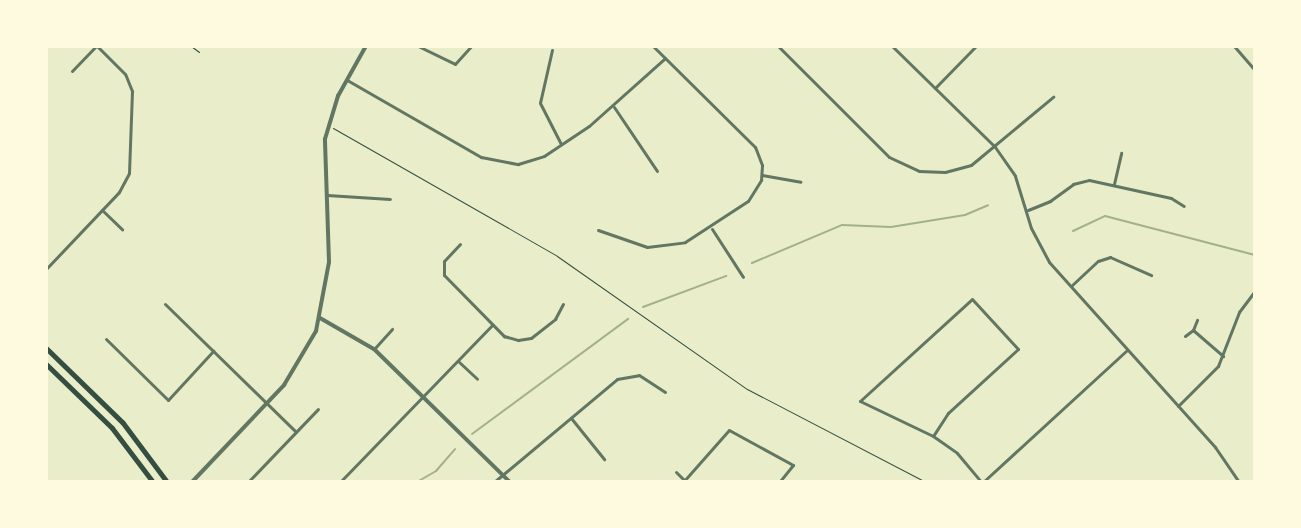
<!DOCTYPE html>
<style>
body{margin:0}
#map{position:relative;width:1301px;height:528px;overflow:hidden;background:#e9edc9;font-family:"Nunito Sans",sans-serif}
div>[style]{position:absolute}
.stream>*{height:2px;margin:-1px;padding:0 1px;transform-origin:1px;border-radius:1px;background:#a3b18a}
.path>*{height:1px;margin:-0.5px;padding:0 0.5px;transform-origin:0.5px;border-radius:0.5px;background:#344e41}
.minor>*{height:3px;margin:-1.5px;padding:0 1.5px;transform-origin:1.5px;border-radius:1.5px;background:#617663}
.tertiary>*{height:4px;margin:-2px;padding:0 2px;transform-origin:2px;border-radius:2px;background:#617663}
.primary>*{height:5px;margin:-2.5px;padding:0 2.5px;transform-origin:2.5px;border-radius:2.5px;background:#344e41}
span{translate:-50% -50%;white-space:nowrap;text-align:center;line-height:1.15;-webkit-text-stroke:4px #fefae0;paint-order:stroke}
.frame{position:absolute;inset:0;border:48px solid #fefae0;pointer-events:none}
</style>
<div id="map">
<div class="stream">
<div style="left:1073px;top:231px;width:35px;rotate:-25deg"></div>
<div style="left:1105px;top:216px;width:155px;rotate:14.6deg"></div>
<div style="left:752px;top:263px;width:98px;rotate:-22.9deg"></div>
<div style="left:842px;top:225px;width:49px;rotate:2.3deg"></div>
<div style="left:891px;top:227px;width:75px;rotate:-9.2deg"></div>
<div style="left:965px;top:215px;width:25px;rotate:-23deg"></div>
<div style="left:643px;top:307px;width:89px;rotate:-20.5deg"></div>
<div style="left:472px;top:434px;width:194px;rotate:-36.4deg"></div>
<div style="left:417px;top:482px;width:22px;rotate:-30deg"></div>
<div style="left:436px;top:471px;width:29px;rotate:-49deg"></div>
</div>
<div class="path">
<div style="left:191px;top:46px;width:10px;rotate:37deg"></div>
<div style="left:333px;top:128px;width:258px;rotate:29.7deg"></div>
<div style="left:557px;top:256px;width:232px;rotate:35deg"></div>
<div style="left:747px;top:389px;width:202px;rotate:27.5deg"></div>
</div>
<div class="minor">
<div style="left:418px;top:46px;width:41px;rotate:25.9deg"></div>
<div style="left:455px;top:64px;width:24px;rotate:-48deg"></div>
<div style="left:778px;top:46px;width:157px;rotate:45deg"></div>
<div style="left:889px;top:157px;width:33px;rotate:25deg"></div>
<div style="left:919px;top:171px;width:26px;rotate:2deg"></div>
<div style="left:945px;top:172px;width:27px;rotate:-15deg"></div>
<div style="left:971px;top:165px;width:107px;rotate:-39.7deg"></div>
<div style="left:892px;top:46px;width:144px;rotate:44.4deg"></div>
<div style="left:995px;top:147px;width:35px;rotate:55deg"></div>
<div style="left:1015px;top:176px;width:54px;rotate:72.9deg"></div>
<div style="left:1031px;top:228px;width:38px;rotate:62deg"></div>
<div style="left:1049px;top:262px;width:249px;rotate:48.1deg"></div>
<div style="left:1215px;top:447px;width:42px;rotate:55.6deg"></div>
<div style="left:1234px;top:46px;width:32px;rotate:49deg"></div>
<div style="left:552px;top:50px;width:54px;rotate:102.8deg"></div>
<div style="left:540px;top:103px;width:46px;rotate:62.9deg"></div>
<div style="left:72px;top:71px;width:35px;rotate:-46deg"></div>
<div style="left:347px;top:80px;width:155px;rotate:29.9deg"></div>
<div style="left:481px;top:157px;width:38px;rotate:11deg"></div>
<div style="left:518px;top:164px;width:27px;rotate:-17deg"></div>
<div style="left:544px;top:156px;width:54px;rotate:-33.7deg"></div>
<div style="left:589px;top:126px;width:102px;rotate:-41.8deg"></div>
<div style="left:935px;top:88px;width:59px;rotate:-45.7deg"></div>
<div style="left:614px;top:107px;width:77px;rotate:56.1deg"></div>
<div style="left:762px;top:175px;width:39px;rotate:10deg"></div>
<div style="left:1114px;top:184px;width:32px;rotate:-77deg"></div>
<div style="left:327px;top:195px;width:63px;rotate:3.6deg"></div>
<div style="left:102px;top:210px;width:28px;rotate:44deg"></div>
<div style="left:1028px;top:210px;width:24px;rotate:-22deg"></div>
<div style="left:1050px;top:201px;width:29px;rotate:-36deg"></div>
<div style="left:1073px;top:184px;width:16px;rotate:-14deg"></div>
<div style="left:1089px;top:180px;width:84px;rotate:12.4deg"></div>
<div style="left:1171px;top:198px;width:15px;rotate:32deg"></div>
<div style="left:712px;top:229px;width:57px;rotate:57.1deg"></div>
<div style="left:598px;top:230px;width:52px;rotate:19.1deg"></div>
<div style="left:647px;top:247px;width:38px;rotate:-7deg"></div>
<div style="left:685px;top:242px;width:75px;rotate:-33.1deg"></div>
<div style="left:748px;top:201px;width:25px;rotate:-58deg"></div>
<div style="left:761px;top:180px;width:15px;rotate:-86deg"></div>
<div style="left:762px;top:165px;width:19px;rotate:-111deg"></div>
<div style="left:755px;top:147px;width:144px;rotate:-135.3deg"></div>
<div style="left:460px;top:244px;width:23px;rotate:133deg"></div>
<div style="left:444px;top:261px;width:14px;rotate:90deg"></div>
<div style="left:444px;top:275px;width:86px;rotate:45.5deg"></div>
<div style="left:504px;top:336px;width:15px;rotate:16deg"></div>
<div style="left:518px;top:340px;width:13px;rotate:-9deg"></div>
<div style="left:531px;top:338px;width:31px;rotate:-38deg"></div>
<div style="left:555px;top:319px;width:17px;rotate:-62deg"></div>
<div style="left:46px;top:269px;width:106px;rotate:-46.5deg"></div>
<div style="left:119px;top:192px;width:21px;rotate:-62deg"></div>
<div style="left:129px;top:173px;width:82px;rotate:-87.9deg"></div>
<div style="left:132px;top:91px;width:18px;rotate:-112deg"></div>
<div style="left:125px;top:74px;width:40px;rotate:-135deg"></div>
<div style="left:1071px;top:286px;width:37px;rotate:-43deg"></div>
<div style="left:1098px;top:261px;width:13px;rotate:-18deg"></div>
<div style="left:1110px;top:257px;width:45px;rotate:23.7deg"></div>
<div style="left:972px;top:299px;width:68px;rotate:47.4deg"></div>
<div style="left:1018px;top:349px;width:95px;rotate:137.6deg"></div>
<div style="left:948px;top:413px;width:27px;rotate:123deg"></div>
<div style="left:933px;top:436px;width:81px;rotate:-154.4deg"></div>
<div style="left:860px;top:401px;width:151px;rotate:-42.3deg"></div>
<div style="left:165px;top:304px;width:183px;rotate:44.3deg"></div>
<div style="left:1193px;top:330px;width:40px;rotate:41deg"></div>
<div style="left:1185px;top:336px;width:10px;rotate:-37deg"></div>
<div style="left:1193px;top:330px;width:11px;rotate:-68deg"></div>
<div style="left:106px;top:339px;width:87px;rotate:44.5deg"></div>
<div style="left:168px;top:400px;width:67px;rotate:-47.4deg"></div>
<div style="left:374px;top:349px;width:27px;rotate:-48deg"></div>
<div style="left:458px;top:361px;width:26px;rotate:43deg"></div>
<div style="left:1178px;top:406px;width:57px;rotate:-45deg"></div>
<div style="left:1218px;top:366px;width:58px;rotate:-68.7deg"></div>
<div style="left:1239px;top:312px;width:26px;rotate:-53deg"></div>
<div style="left:571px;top:418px;width:53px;rotate:51.2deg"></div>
<div style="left:933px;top:436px;width:29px;rotate:35deg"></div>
<div style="left:957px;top:453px;width:38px;rotate:50deg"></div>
<div style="left:676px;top:472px;width:11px;rotate:45deg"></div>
<div style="left:248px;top:482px;width:101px;rotate:-46.2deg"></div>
<div style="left:340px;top:482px;width:219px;rotate:-45.9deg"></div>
<div style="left:494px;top:482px;width:160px;rotate:-39.9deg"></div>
<div style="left:617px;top:379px;width:22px;rotate:-10deg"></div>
<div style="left:639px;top:375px;width:31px;rotate:33deg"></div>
<div style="left:683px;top:482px;width:69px;rotate:-48.5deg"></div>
<div style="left:729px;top:430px;width:73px;rotate:28.7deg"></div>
<div style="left:793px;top:465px;width:22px;rotate:129deg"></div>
<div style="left:983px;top:482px;width:195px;rotate:-42.5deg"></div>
</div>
<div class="tertiary">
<div style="left:320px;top:318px;width:62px;rotate:29.9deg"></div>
<div style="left:374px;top:349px;width:190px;rotate:44.4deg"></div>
<div style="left:192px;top:482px;width:134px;rotate:-46.5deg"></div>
<div style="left:284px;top:385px;width:63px;rotate:-59.3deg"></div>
<div style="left:316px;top:331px;width:70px;rotate:-79.3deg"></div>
<div style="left:329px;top:262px;width:123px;rotate:-91.9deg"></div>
<div style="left:325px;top:139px;width:45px;rotate:-73.2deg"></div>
<div style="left:338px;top:96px;width:57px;rotate:-60.8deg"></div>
</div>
<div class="primary">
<div style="left:46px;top:348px;width:107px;rotate:44.2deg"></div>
<div style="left:123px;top:423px;width:74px;rotate:53.3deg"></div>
<div style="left:46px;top:364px;width:92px;rotate:44.1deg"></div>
<div style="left:112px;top:428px;width:68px;rotate:52.8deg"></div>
</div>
<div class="frame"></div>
</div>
